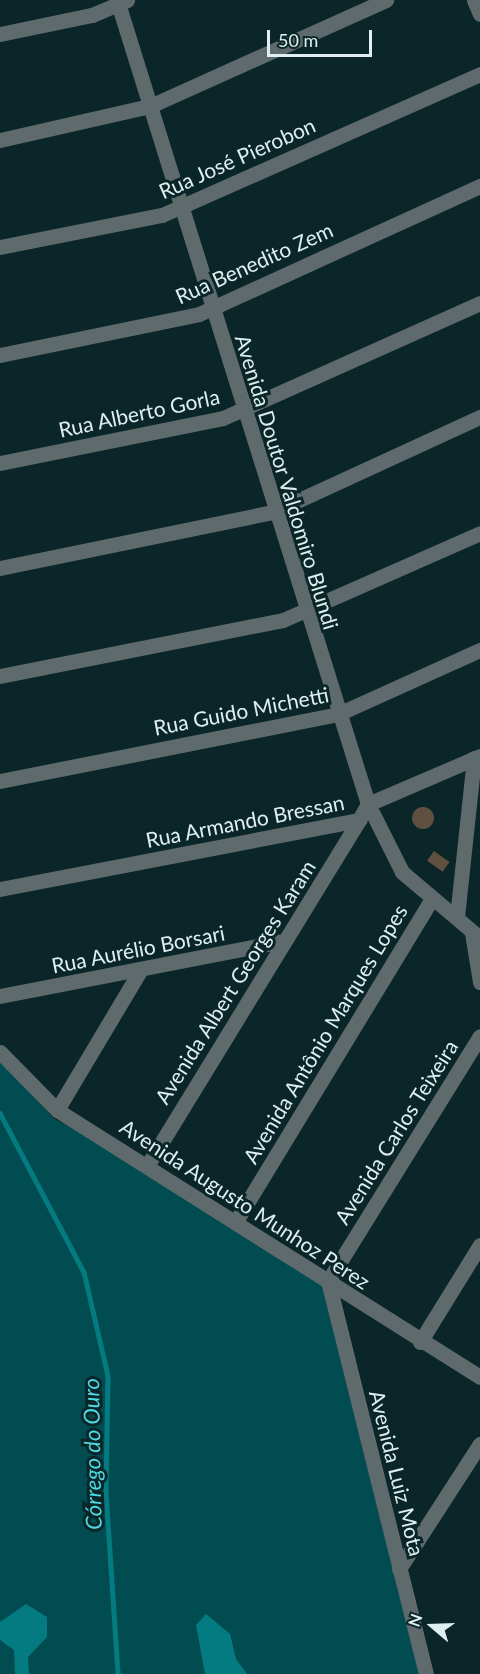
<!DOCTYPE html>
<meta charset="utf-8">
<style>
body{margin:0}
#map{position:relative;width:480px;height:1674px;overflow:hidden;background:#0a2628;font-family:Lato,sans-serif}
div>[style]{position:absolute}
.green>*{inset:0;background:#004c50}
.water>*{inset:0;background:#047b81}
.stream>*{height:4.5px;margin:-2.25px;padding:0 2.25px;transform-origin:2.25px;border-radius:2.25px;background:#047b81}
.building>*{inset:0;background:#60503f;transform-origin:0 0}
.round{border-radius:50%}
.street>*{height:15px;margin:-7.5px;padding:0 7.5px;transform-origin:7.5px;border-radius:7.5px;background:#5e6a6b}
span{translate:-50% -50%;white-space:nowrap;text-align:center;line-height:1.15;-webkit-text-stroke:6px #0a2628;paint-order:stroke}
.street-label{font-size:21px;color:#dfeff0}
.water-label{font-size:22px;color:#4cdbe3;font-style:italic}
.north{position:absolute;left:402px;top:1596px;width:60px;height:60px;-webkit-text-stroke:4px #0a2628;paint-order:stroke;rotate:289deg;font-size:16px;font-weight:700;line-height:24px;text-align:center;color:#dfeff0}
.north::after{content:'';display:block;margin:auto;width:21px;height:27px;background:#dfeff0;clip-path:polygon(50% 0,100% 100%,50% 72%,0 100%)}
.scale{position:absolute;left:267px;top:30px;width:105px;height:27px;box-sizing:border-box;border:3px solid #dfeff0;border-top:0;padding-left:8px;font-size:18px;line-height:21px;white-space:nowrap;color:#dfeff0;-webkit-text-stroke:4px #0a2628;paint-order:stroke}
</style>
<div id="map">
<div class="green">
<div style="clip-path:polygon(0 1057px,53px 1118px,147px 1168px,327px 1283px,419px 1674px,0 1674px)"></div>
</div>
<div class="water">
<div style="clip-path:polygon(26px 1604px,47px 1617px,47px 1637px,28px 1657px,29px 1674px,15px 1674px,14px 1650px,0 1640px,0 1622px)"></div>
<div style="clip-path:polygon(206px 1614px,230px 1634px,236px 1659px,247px 1674px,205px 1674px,196px 1625px)"></div>
</div>
<div class="stream">
<div style="left:0;top:1113px;width:180px;rotate:62.2deg"></div>
<div style="left:84px;top:1272px;width:107px;rotate:77deg"></div>
<div style="left:108px;top:1376px;width:116px;rotate:91deg"></div>
<div style="left:106px;top:1492px;width:182px;rotate:86.2deg"></div>
</div>
<div class="building">
<div class="round" style="left:412px;top:807px;width:22px;height:22px"></div>
<div style="left:434px;top:851px;width:19px;height:12px;rotate:35deg"></div>
</div>
<div class="street">
<div style="left:117px;top:0;width:842px;rotate:72.66deg"></div>
<div style="left:368px;top:804px;width:76px;rotate:63.4deg"></div>
<div style="left:402px;top:872px;width:102px;rotate:40.2deg"></div>
<div style="left:474px;top:0;width:15px;rotate:67deg"></div>
<div style="left:0;top:34px;width:94px;rotate:-11.7deg"></div>
<div style="left:92px;top:15px;width:38px;rotate:-23deg"></div>
<div style="left:0;top:140px;width:154px;rotate:-12.8deg"></div>
<div style="left:150px;top:106px;width:259px;rotate:-24.2deg"></div>
<div style="left:0;top:247px;width:165px;rotate:-11.2deg"></div>
<div style="left:162px;top:215px;width:348px;rotate:-23.9deg"></div>
<div style="left:0;top:355px;width:203px;rotate:-11.6deg"></div>
<div style="left:199px;top:314px;width:309px;rotate:-24.5deg"></div>
<div style="left:0;top:463px;width:227px;rotate:-11.4deg"></div>
<div style="left:223px;top:418px;width:282px;rotate:-24.1deg"></div>
<div style="left:0;top:568px;width:279px;rotate:-11.6deg"></div>
<div style="left:273px;top:512px;width:228px;rotate:-24.7deg"></div>
<div style="left:0;top:676px;width:288px;rotate:-11.2deg"></div>
<div style="left:283px;top:620px;width:215px;rotate:-23.8deg"></div>
<div style="left:0;top:781px;width:345px;rotate:-11.2deg"></div>
<div style="left:338px;top:714px;width:156px;rotate:-24.3deg"></div>
<div style="left:0;top:889px;width:366px;rotate:-10.9deg"></div>
<div style="left:359px;top:820px;width:18px;rotate:-61deg"></div>
<div style="left:368px;top:804px;width:122px;rotate:-23.2deg"></div>
<div style="left:457px;top:917px;width:160px;rotate:-83.9deg"></div>
<div style="left:472px;top:933px;width:50px;rotate:80.7deg"></div>
<div style="left:0;top:996px;width:288px;rotate:-11deg"></div>
<div style="left:0;top:1052px;width:81px;rotate:45.5deg"></div>
<div style="left:57px;top:1110px;width:500px;rotate:32.26deg"></div>
<div style="left:57px;top:1110px;width:162px;rotate:-59.2deg"></div>
<div style="left:147px;top:1166px;width:406px;rotate:-58.5deg"></div>
<div style="left:236px;top:1221px;width:376px;rotate:-58.7deg"></div>
<div style="left:420px;top:1342px;width:114px;rotate:-58.3deg"></div>
<div style="left:399px;top:1569px;width:149px;rotate:-57.1deg"></div>
<div style="left:426px;top:1674px;width:405px;rotate:-104deg"></div>
<div style="left:328px;top:1281px;width:288px;rotate:-58.2deg"></div>
</div>
<div class="street-label">
<span style="left:237px;top:158px;rotate:-24deg">Rua José Pierobon</span>
<span style="left:254px;top:263px;rotate:-24deg">Rua Benedito Zem</span>
<span style="left:139px;top:413px;rotate:-12deg">Rua Alberto Gorla</span>
<span style="left:287px;top:482px;rotate:73deg">Avenida Doutor Valdomiro Blundi</span>
<span style="left:241px;top:711px;rotate:-11deg">Rua Guido Michetti</span>
<span style="left:245px;top:821px;rotate:-11deg">Rua Armando Bressan</span>
<span style="left:138px;top:949px;rotate:-11deg">Rua Aurélio Borsari</span>
<span style="left:235px;top:982px;rotate:-58deg">Avenida Albert Georges Karam</span>
<span style="left:325px;top:1034px;rotate:-59deg">Avenida Antônio Marques Lopes</span>
<span style="left:396px;top:1132px;rotate:-58deg">Avenida Carlos Teixeira</span>
<span style="left:245px;top:1204px;rotate:33deg">Avenida Augusto Munhoz Perez</span>
<span style="left:397px;top:1473px;rotate:76deg">Avenida Luiz Mota</span>
</div>
<div class="water-label">
<span style="left:92px;top:1454px;rotate:-91deg">Córrego do Ouro</span>
</div>
<div class="north">N</div>
<div class="scale">50 m</div>
</div>
